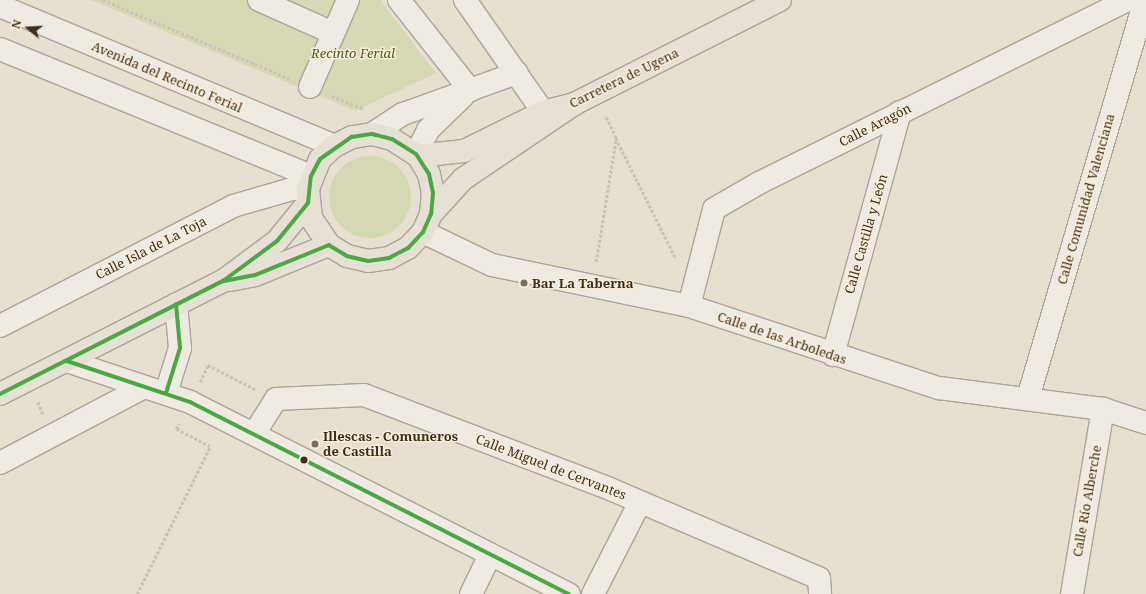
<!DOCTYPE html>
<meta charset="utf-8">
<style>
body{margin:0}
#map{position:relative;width:1146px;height:594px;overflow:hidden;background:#e7e0d1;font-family:"Noto Serif",serif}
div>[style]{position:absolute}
.green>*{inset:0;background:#d6d7b3}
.round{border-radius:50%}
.path>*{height:2.5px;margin-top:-1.25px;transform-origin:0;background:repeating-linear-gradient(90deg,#c8c2b9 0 3px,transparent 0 5px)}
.roads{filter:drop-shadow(1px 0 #ada599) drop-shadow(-1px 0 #ada599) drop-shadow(0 1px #ada599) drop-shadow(0 -1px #ada599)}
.minor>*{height:22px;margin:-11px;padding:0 11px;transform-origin:11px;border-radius:11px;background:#efebe3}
.major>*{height:22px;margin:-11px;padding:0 11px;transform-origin:11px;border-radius:11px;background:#e6e1d4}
.bus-1>*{height:4px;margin:-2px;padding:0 2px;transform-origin:2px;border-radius:2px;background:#49a943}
.dots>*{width:11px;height:11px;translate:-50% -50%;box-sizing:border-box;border:2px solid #f7eed8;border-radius:50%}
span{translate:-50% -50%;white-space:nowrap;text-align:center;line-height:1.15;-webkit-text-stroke:3px #f7eed8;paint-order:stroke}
.park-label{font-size:13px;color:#4d5a26;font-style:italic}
.street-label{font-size:13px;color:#3d2e20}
.poi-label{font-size:13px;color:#3d2e20;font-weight:700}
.left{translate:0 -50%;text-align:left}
.north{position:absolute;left:8px;top:8px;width:40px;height:40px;-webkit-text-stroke:3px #f7eed8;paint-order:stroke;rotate:288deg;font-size:11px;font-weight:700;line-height:16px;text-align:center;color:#3d2e20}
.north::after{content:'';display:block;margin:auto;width:14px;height:18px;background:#3d2e20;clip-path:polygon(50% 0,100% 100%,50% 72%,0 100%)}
</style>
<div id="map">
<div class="green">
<div style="clip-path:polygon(91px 0,380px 0,436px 73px,355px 111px)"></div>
<div class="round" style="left:329px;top:156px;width:82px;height:82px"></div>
</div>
<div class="path">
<div style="left:103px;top:0;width:202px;rotate:22.8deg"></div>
<div style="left:332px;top:96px;width:35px;rotate:22deg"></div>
<div style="left:616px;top:138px;width:135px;rotate:63.6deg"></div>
<div style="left:596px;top:262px;width:126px;rotate:-80.8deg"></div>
<div style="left:616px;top:138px;width:25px;rotate:-116deg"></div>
<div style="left:200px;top:382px;width:19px;rotate:-65deg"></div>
<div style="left:208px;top:365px;width:53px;rotate:27.1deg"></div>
<div style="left:38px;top:402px;width:13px;rotate:67deg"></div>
<div style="left:137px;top:594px;width:164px;rotate:-63.6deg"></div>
<div style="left:210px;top:447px;width:38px;rotate:-152deg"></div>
<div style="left:176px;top:429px;width:6px;rotate:-59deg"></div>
</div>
<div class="roads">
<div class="minor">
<div style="left:259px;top:0;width:81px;rotate:24deg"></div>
<div style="left:399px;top:0;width:115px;rotate:51.7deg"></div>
<div style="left:465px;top:0;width:136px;rotate:55.1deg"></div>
<div style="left:0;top:6px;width:362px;rotate:22.7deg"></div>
<div style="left:0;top:49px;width:336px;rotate:22.2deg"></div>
<div style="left:310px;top:87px;width:95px;rotate:-66.4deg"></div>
<div style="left:372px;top:134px;width:37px;rotate:-33deg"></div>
<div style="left:403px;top:114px;width:121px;rotate:-19.8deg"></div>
<div style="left:416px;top:154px;width:27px;rotate:-63deg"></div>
<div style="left:428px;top:130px;width:49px;rotate:-44.2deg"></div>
<div style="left:423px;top:232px;width:76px;rotate:25.6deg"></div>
<div style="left:492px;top:265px;width:201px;rotate:11.8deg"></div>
<div style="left:689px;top:306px;width:263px;rotate:18.2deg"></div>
<div style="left:939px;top:388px;width:165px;rotate:7.3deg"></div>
<div style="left:1103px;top:409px;width:45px;rotate:18deg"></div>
<div style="left:689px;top:306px;width:100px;rotate:-75.5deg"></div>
<div style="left:714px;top:209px;width:52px;rotate:-30deg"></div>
<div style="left:759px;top:183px;width:411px;rotate:-26.4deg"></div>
<div style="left:0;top:326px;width:262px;rotate:-27.2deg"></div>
<div style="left:233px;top:206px;width:61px;rotate:-16.1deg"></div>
<div style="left:292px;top:189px;width:16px"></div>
<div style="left:833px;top:355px;width:252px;rotate:-74.6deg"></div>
<div style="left:67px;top:361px;width:130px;rotate:18.4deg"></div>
<div style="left:190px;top:402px;width:425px;rotate:26.9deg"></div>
<div style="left:166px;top:393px;width:47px;rotate:-72.7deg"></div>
<div style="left:180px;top:348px;width:44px;rotate:-95.2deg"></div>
<div style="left:1028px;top:398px;width:415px;rotate:-73.6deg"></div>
<div style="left:254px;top:434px;width:41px;rotate:-57.8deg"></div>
<div style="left:276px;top:399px;width:88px;rotate:-2.6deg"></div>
<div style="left:364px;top:395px;width:263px;rotate:20.9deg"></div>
<div style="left:610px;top:489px;width:227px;rotate:23.1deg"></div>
<div style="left:819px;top:578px;width:16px;rotate:86deg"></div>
<div style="left:0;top:463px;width:161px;rotate:-27.8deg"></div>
<div style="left:471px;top:594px;width:43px;rotate:-64deg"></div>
<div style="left:593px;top:594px;width:103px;rotate:-62.9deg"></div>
<div style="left:1072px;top:594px;width:188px;rotate:-80.5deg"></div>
</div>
<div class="major">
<div style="left:418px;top:156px;width:46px;rotate:-6.2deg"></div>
<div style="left:464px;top:151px;width:88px;rotate:-26.3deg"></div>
<div style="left:543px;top:112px;width:32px;rotate:-14deg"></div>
<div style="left:574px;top:104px;width:231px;rotate:-26.8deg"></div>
<div style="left:431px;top:214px;width:21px;rotate:-85deg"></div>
<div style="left:433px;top:193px;width:19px;rotate:-102deg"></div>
<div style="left:429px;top:174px;width:21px;rotate:-121deg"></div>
<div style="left:418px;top:156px;width:31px;rotate:-147deg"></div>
<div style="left:392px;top:139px;width:21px;rotate:-166deg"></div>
<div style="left:372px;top:134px;width:20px;rotate:171deg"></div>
<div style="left:352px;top:137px;width:20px;rotate:153deg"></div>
<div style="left:334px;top:146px;width:19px;rotate:137deg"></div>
<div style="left:320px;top:159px;width:32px;rotate:112deg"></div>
<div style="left:308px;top:189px;width:29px;rotate:84deg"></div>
<div style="left:311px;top:218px;width:32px;rotate:56deg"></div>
<div style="left:329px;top:245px;width:21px;rotate:31deg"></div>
<div style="left:347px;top:256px;width:22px;rotate:13deg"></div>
<div style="left:368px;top:261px;width:21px;rotate:-8deg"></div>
<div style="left:389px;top:258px;width:21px;rotate:-28deg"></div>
<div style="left:408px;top:248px;width:22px;rotate:-47deg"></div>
<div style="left:423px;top:232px;width:20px;rotate:-66deg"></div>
<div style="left:431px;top:214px;width:47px;rotate:-47.6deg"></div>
<div style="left:463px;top:179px;width:134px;rotate:-34deg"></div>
<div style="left:230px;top:280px;width:25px;rotate:-11deg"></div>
<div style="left:255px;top:275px;width:80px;rotate:-22.1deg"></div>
<div style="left:0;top:394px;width:250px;rotate:-26.9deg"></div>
<div style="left:223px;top:281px;width:67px;rotate:-36.5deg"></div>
<div style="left:277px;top:241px;width:49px;rotate:-50.8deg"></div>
</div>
</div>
<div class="bus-1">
<div style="left:372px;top:134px;width:21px;rotate:14deg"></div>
<div style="left:392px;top:139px;width:28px;rotate:32deg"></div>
<div style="left:416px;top:154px;width:24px;rotate:57deg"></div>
<div style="left:429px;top:174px;width:19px;rotate:78deg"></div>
<div style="left:433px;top:193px;width:21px;rotate:95deg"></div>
<div style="left:431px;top:214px;width:20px;rotate:114deg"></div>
<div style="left:423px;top:232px;width:22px;rotate:133deg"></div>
<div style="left:408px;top:248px;width:21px;rotate:152deg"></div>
<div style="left:389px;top:258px;width:21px;rotate:172deg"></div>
<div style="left:368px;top:261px;width:22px;rotate:-167deg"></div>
<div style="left:347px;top:256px;width:21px;rotate:-149deg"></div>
<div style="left:329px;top:245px;width:80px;rotate:157.9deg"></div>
<div style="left:255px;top:275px;width:33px;rotate:169deg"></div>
<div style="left:223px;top:281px;width:67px;rotate:-36.5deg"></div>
<div style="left:277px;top:241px;width:49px;rotate:-50.8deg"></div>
<div style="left:308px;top:203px;width:27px;rotate:-84deg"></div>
<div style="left:311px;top:176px;width:19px;rotate:-62deg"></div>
<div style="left:320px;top:159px;width:39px;rotate:-35deg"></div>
<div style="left:352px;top:137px;width:20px;rotate:-9deg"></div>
<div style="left:67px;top:361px;width:130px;rotate:18.4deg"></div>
<div style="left:190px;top:402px;width:425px;rotate:26.9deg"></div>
<div style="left:166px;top:393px;width:47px;rotate:-72.7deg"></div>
<div style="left:180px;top:348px;width:44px;rotate:-95.2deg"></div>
<div style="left:0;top:394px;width:250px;rotate:-26.9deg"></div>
</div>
<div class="dots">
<div style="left:524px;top:283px;background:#786c5e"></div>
<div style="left:315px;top:444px;background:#786c5e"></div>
<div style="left:304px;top:460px;background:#3d2e20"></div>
</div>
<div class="park-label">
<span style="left:353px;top:53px">Recinto Ferial</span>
</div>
<div class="street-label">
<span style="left:167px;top:77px;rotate:23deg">Avenida del Recinto Ferial</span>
<span style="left:624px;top:78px;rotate:-26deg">Carretera de Ugena</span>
<span style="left:875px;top:125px;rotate:-27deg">Calle Aragón</span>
<span style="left:1086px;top:199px;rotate:-74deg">Calle Comunidad Valenciana</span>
<span style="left:866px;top:234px;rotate:-74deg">Calle Castilla y León</span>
<span style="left:151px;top:248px;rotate:-27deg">Calle Isla de La Toja</span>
<span style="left:782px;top:338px;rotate:19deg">Calle de las Arboledas</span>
<span style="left:551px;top:467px;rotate:21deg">Calle Miguel de Cervantes</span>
<span style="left:1087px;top:501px;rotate:-80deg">Calle Río Alberche</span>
</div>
<div class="poi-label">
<span class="left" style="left:532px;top:283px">Bar La Taberna</span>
<span class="left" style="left:323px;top:444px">Illescas - Comuneros<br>de Castilla</span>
</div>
<div class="north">N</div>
</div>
